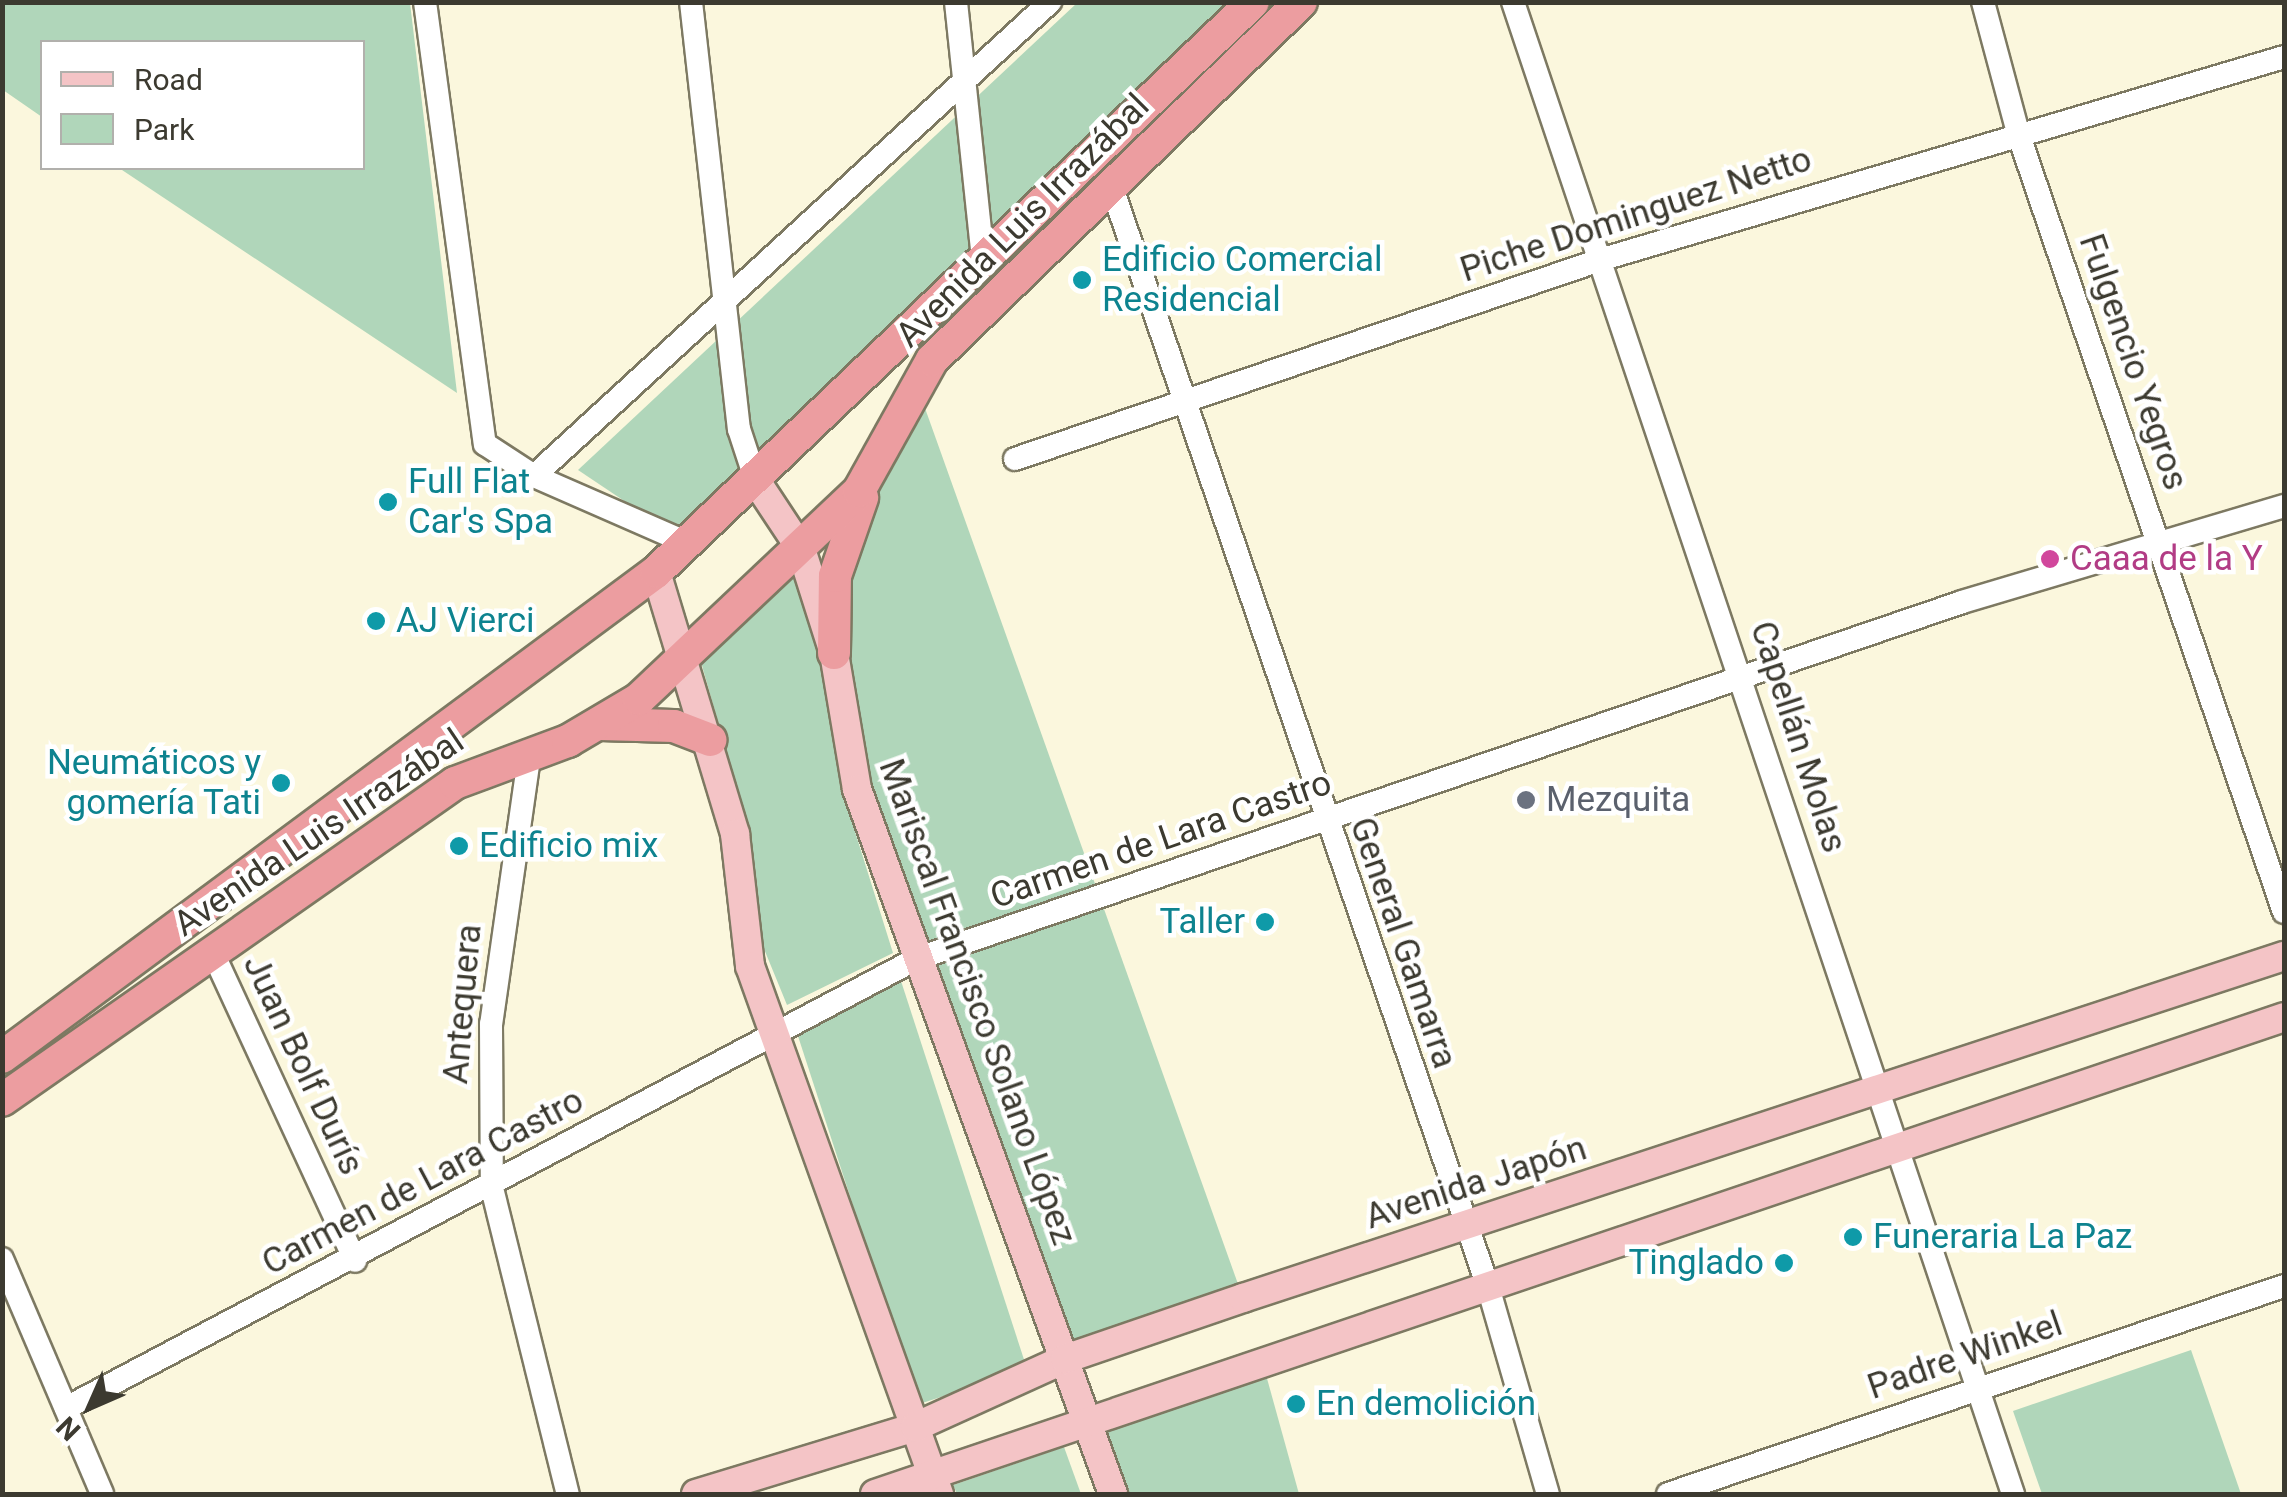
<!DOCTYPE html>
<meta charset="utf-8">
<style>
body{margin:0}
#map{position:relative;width:2287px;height:1497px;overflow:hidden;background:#fbf7dd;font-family:Roboto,sans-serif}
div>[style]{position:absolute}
.green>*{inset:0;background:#b0d6ba;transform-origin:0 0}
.roads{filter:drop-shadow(2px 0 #7d7962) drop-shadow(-2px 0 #7d7962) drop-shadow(0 2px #7d7962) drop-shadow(0 -2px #7d7962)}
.minor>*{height:22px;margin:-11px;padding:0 11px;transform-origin:11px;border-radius:11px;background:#fff}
.major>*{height:28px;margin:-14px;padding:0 14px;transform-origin:14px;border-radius:14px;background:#f4c4c6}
.highway>*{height:32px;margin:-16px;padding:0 16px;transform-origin:16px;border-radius:16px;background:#ec9da0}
.dots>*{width:28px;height:28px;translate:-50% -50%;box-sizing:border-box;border:5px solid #fff;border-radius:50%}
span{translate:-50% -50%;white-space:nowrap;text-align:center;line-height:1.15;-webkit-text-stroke:9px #fff;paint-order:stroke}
.street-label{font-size:35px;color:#3c3a30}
.culture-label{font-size:35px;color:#0d838f}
.left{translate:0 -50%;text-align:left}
.right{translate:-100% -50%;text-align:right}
.hotel-label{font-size:35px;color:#b23c85}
.worship-label{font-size:35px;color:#5b616d}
.frame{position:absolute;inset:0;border:5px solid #3c3a30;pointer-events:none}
.legend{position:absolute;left:40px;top:40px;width:325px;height:130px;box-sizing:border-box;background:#fff;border:2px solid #b1b0ac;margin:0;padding:12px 18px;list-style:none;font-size:30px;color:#3c3a30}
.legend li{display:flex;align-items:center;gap:20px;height:50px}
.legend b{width:50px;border:2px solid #b1b0ac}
.north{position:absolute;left:40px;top:1357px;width:100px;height:100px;-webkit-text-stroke:8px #fff;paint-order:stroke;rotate:225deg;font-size:28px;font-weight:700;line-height:40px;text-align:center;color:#3c3a30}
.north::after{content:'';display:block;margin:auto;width:35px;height:45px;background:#3c3a30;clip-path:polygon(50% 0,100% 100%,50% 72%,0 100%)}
</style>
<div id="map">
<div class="green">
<div style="clip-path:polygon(2px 3px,410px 3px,457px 393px,119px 168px,362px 168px,362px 42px,42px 42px,42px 117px,3px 90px)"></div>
<div style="clip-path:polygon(1077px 3px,1236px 3px,687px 543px,578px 470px)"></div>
<div style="clip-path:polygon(916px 383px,1243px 1298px,1065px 1359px,857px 789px,832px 612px)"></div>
<div style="clip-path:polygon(793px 575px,822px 657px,842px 790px,893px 953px,787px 1005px,762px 944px,748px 828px,701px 662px)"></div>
<div style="left:901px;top:981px;width:408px;height:115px;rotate:72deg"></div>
<div style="clip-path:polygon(2191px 1350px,2241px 1494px,2042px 1494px,2013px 1411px)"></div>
<div style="clip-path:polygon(1263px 1364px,1299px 1494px,1114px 1494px,1089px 1419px)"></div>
<div style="clip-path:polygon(1064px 1447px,1081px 1494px,957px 1494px,953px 1485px)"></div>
</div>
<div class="roads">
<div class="minor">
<div style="left:425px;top:2px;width:446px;rotate:82.3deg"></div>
<div style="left:485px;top:444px;width:59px;rotate:33.1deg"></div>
<div style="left:534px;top:476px;width:167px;rotate:23.6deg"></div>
<div style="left:691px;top:2px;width:430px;rotate:83.6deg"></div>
<div style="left:739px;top:429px;width:55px;rotate:71.9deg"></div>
<div style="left:956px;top:2px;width:266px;rotate:84deg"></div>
<div style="left:1513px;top:2px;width:1574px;rotate:71.47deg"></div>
<div style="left:1983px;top:2px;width:136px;rotate:75deg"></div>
<div style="left:2018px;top:133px;width:823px;rotate:71.15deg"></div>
<div style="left:1112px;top:188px;width:1165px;rotate:71.11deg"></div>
<div style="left:1489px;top:1290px;width:212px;rotate:73.9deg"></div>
<div style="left:1015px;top:459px;width:621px;rotate:-18.79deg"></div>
<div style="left:1603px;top:259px;width:710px;rotate:-16.52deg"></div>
<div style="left:534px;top:476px;width:701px;rotate:-42.57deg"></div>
<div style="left:530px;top:751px;width:276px;rotate:98.1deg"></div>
<div style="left:491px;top:1024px;width:164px;rotate:89.7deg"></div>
<div style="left:492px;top:1188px;width:315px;rotate:76.1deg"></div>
<div style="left:213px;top:953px;width:339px;rotate:65.2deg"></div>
<div style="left:2px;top:1259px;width:255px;rotate:66.9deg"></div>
<div style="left:66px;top:1408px;width:961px;rotate:-27.84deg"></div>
<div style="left:916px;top:959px;width:1105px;rotate:-18.84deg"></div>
<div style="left:1962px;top:602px;width:336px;rotate:-16.6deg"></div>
<div style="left:1668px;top:1494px;width:650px;rotate:-18.66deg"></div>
</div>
<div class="major">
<div style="left:756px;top:481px;width:82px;rotate:56.5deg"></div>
<div style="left:801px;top:549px;width:109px;rotate:72.4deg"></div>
<div style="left:834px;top:653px;width:138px;rotate:80.4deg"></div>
<div style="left:857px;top:789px;width:750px;rotate:70.04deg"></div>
<div style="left:656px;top:572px;width:274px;rotate:73.2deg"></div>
<div style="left:735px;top:834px;width:133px;rotate:83.5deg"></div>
<div style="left:750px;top:966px;width:561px;rotate:70.3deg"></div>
<div style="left:696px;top:1494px;width:229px;rotate:-17deg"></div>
<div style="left:915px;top:1427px;width:165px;rotate:-24.4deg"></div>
<div style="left:1065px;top:1359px;width:188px;rotate:-18.9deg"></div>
<div style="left:1243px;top:1298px;width:1096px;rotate:-18.19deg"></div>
<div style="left:875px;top:1494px;width:1488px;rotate:-18.7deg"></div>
</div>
<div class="highway">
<div style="left:834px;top:653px;width:77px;rotate:-89.3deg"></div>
<div style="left:835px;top:576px;width:83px;rotate:-70.9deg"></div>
<div style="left:600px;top:724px;width:74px;rotate:1.5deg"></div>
<div style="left:674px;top:726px;width:39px;rotate:21deg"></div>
<div style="left:2px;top:1057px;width:814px;rotate:-36.56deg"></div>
<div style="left:656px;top:572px;width:825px;rotate:-43.67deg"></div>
<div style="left:2px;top:1100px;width:553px;rotate:-34.98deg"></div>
<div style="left:455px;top:783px;width:121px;rotate:-20.4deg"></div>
<div style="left:568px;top:741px;width:82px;rotate:-30.6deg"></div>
<div style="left:639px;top:699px;width:303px;rotate:-43.4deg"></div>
<div style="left:859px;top:491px;width:150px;rotate:-60.9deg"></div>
<div style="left:932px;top:360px;width:514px;rotate:-44.13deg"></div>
</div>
</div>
<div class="dots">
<div style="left:1082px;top:280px;background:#0f9aa8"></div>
<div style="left:388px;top:502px;background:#0f9aa8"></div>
<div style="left:2050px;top:559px;background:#d1479c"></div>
<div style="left:376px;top:621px;background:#0f9aa8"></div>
<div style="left:281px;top:783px;background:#0f9aa8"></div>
<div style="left:1526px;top:800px;background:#6b7280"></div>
<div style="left:459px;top:846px;background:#0f9aa8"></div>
<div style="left:1265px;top:922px;background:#0f9aa8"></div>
<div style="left:1853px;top:1237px;background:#0f9aa8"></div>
<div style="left:1784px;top:1263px;background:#0f9aa8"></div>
<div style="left:1296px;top:1404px;background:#0f9aa8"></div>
</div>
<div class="street-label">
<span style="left:1636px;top:215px;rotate:-18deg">Piche Dominguez Netto</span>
<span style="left:1023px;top:221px;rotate:-45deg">Avenida Luis Irrazábal</span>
<span style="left:2133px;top:362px;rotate:71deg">Fulgencio Yegros</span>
<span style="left:1798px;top:737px;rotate:72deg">Capellán Molas</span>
<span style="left:319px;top:833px;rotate:-34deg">Avenida Luis Irrazábal</span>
<span style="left:1161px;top:840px;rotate:-19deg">Carmen de Lara Castro</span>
<span style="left:1403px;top:943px;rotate:71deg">General Gamarra</span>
<span style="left:977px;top:1002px;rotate:70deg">Mariscal Francisco Solano López</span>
<span style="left:463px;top:1004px;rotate:-85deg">Antequera</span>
<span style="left:303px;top:1065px;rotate:65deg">Juan Bolf Durís</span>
<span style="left:423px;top:1182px;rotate:-28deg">Carmen de Lara Castro</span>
<span style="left:1476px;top:1183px;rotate:-18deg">Avenida Japón</span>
<span style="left:1965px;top:1356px;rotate:-19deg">Padre Winkel</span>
</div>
<div class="culture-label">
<span class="left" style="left:1102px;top:280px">Edificio Comercial<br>Residencial</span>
<span class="left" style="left:408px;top:502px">Full Flat<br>Car's Spa</span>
<span class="left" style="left:396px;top:621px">AJ Vierci</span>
<span class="right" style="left:261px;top:783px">Neumáticos y<br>gomería Tati</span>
<span class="left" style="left:479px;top:846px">Edificio mix</span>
<span class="right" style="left:1245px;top:922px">Taller</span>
<span class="left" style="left:1873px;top:1237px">Funeraria La Paz</span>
<span class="right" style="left:1764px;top:1263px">Tinglado</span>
<span class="left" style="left:1316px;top:1404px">En demolición</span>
</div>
<div class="hotel-label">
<span class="left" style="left:2070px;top:559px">Caaa de la Y</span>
</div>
<div class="worship-label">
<span class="left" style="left:1546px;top:800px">Mezquita</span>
</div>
<div class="frame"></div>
<ul class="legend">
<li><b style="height:12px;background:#f4c4c6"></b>Road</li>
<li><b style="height:28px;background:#b0d6ba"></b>Park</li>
</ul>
<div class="north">N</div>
</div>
